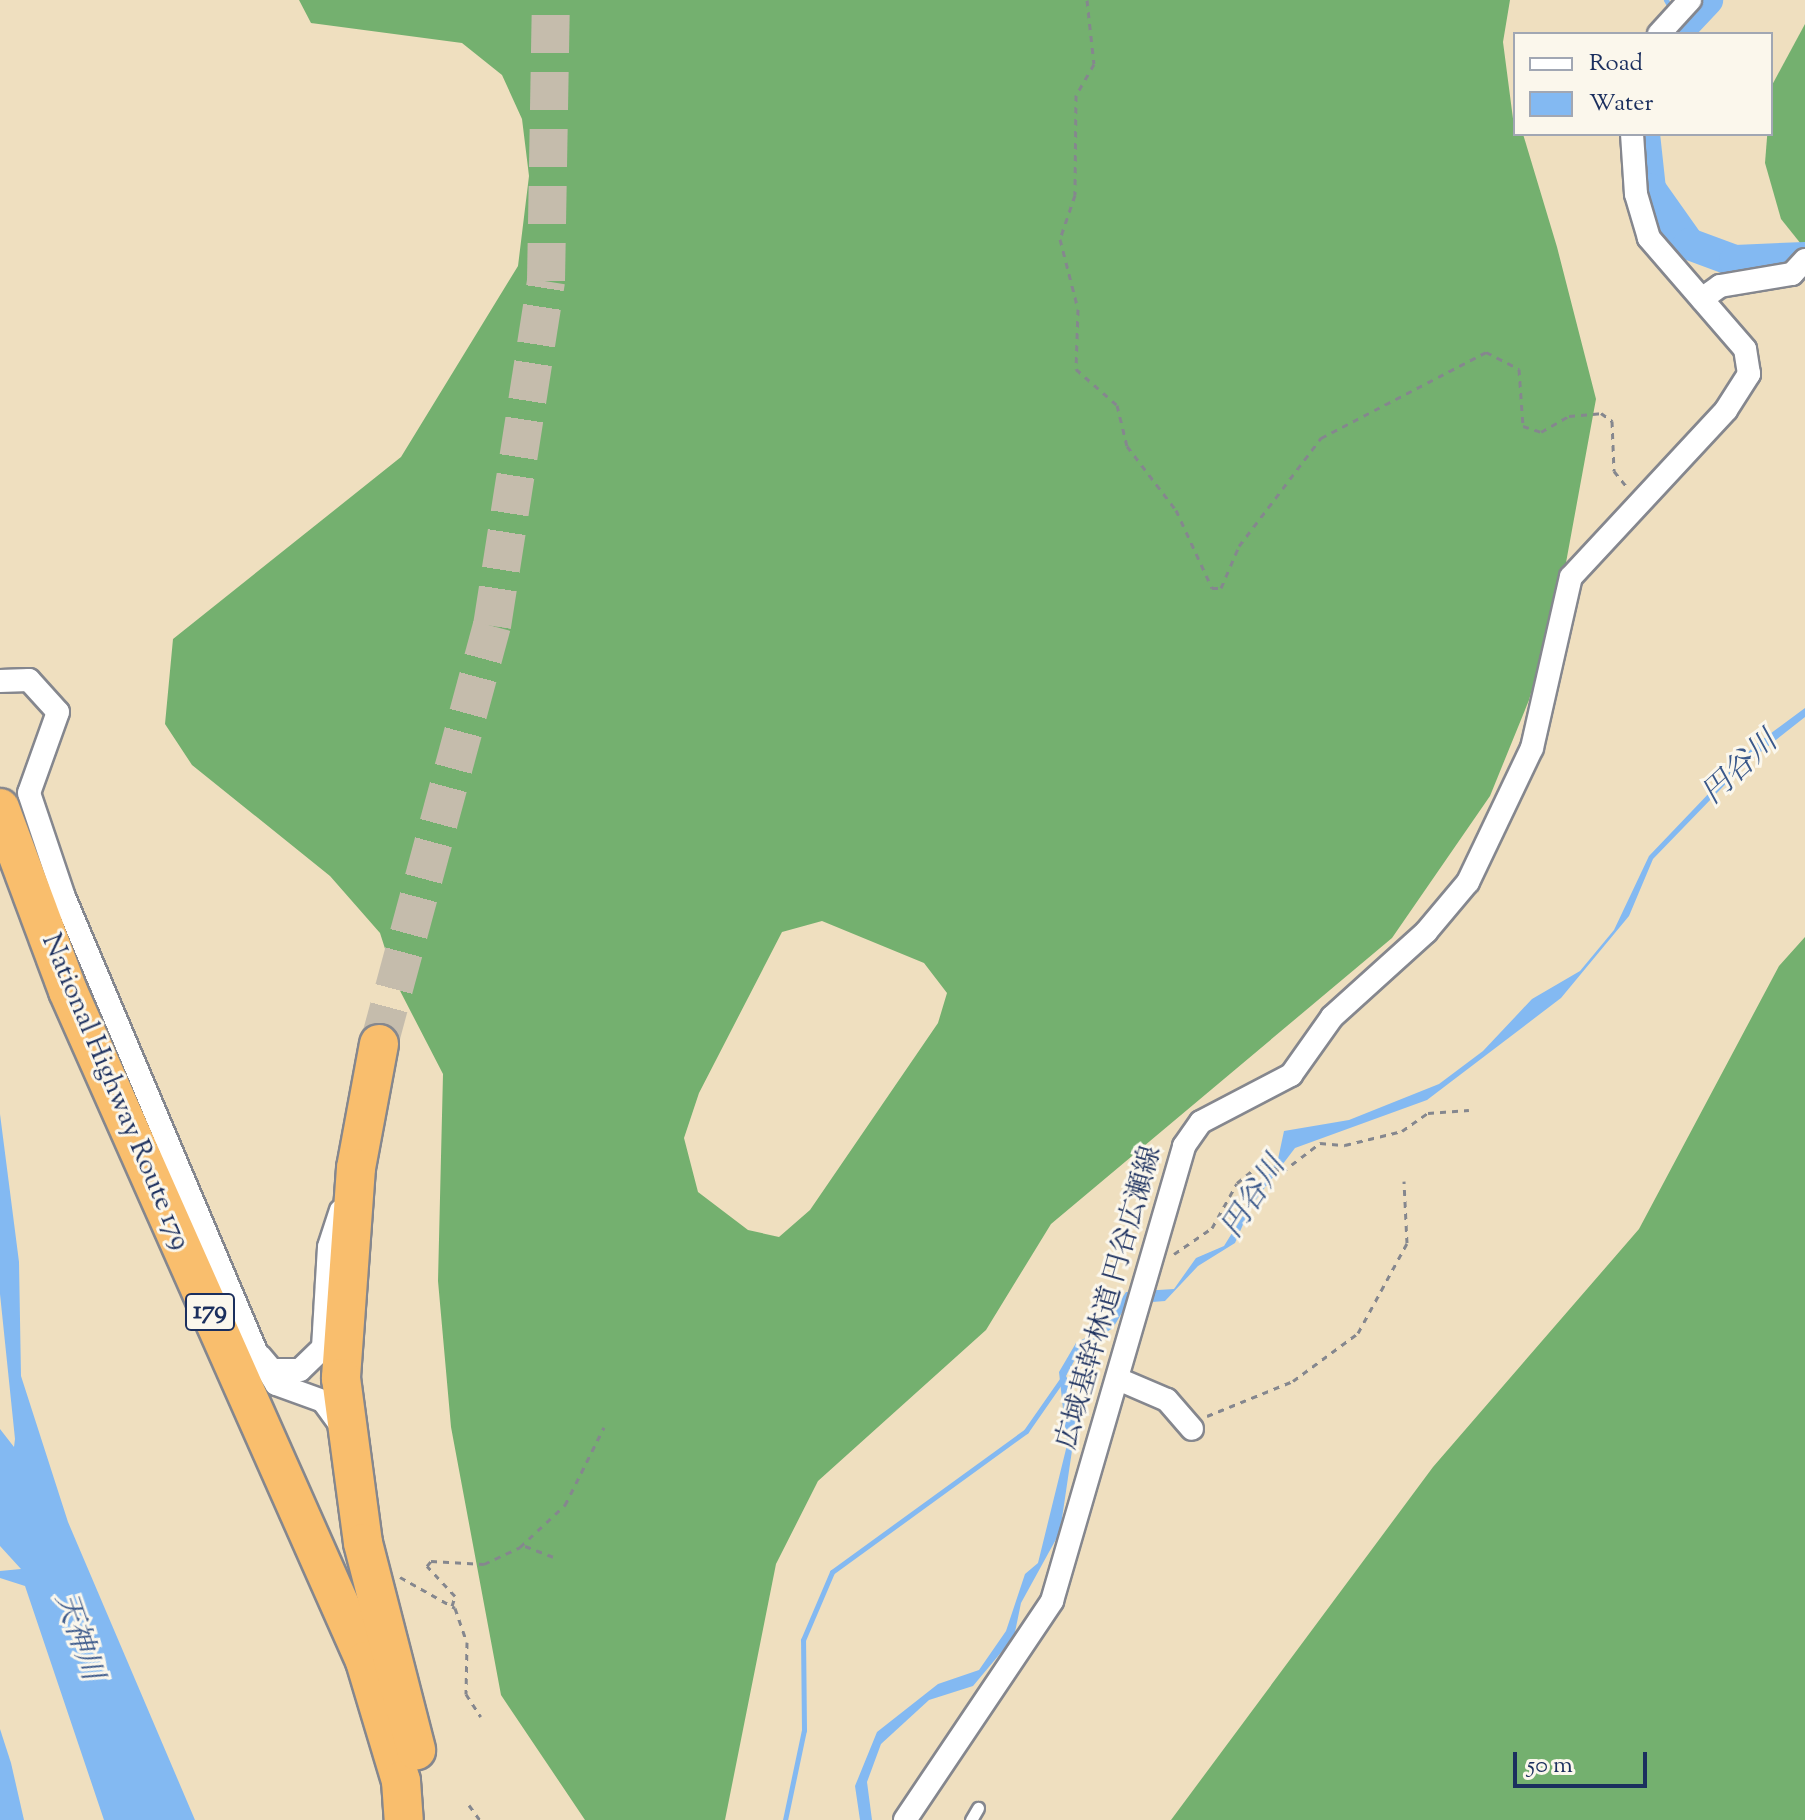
<!DOCTYPE html>
<meta charset="utf-8">
<style>
body{margin:0}
#map{position:relative;width:1805px;height:1820px;overflow:hidden;background:#efdfbf;font-family:"Sorts Mill Goudy","Noto Serif JP",serif}
div>[style]{position:absolute}
.forest>*{inset:0;background:#74b06f}
.water>*{inset:0;background:#83b9f2}
.stream>*{height:5px;margin:-2.5px;padding:0 2.5px;transform-origin:2.5px;border-radius:2.5px;background:#83b9f2}
.river>*{height:32px;margin:-16px;padding:0 16px;transform-origin:16px;border-radius:16px;background:#83b9f2}
.highway-tunnel>*{height:38px;margin-top:-19px;transform-origin:0;background:repeating-linear-gradient(90deg,#c5bcac 0 38px,transparent 0 57px)}
.path>*{height:3px;margin-top:-1.5px;transform-origin:0;background:repeating-linear-gradient(90deg,#85878e 0 6px,transparent 0 12px)}
.roads{filter:drop-shadow(2px 0 #85878e) drop-shadow(-2px 0 #85878e) drop-shadow(0 2px #85878e) drop-shadow(0 -2px #85878e)}
.lane>*{height:11px;margin:-5.5px;padding:0 5.5px;transform-origin:5.5px;border-radius:5.5px;background:#fff}
.street>*{height:22px;margin:-11px;padding:0 11px;transform-origin:11px;border-radius:11px;background:#fff}
.highway>*{height:38px;margin:-19px;padding:0 19px;transform-origin:19px;border-radius:19px;background:#f9be6d}
span{translate:-50% -50%;white-space:nowrap;text-align:center;line-height:1.15;-webkit-text-stroke:6px #fbf7ec;paint-order:stroke}
.shield-label span{padding:2px 6px;background:#fbf7ec;border:2px solid;border-radius:6px;-webkit-text-stroke-width:0}
.shield-label{font-size:26px;color:#1b2f5e;font-weight:700}
.street-label{font-size:28px;color:#1b2f5e}
.water-label{font-size:30px;color:#3a588a;font-style:italic}
.legend{position:absolute;left:1513px;top:32px;width:260px;height:104px;box-sizing:border-box;background:#fbf7ec;border:2px solid #a1a7b3;margin:0;padding:10px 14px;list-style:none;font-size:24px;color:#1b2f5e}
.legend li{display:flex;align-items:center;gap:16px;height:40px}
.legend b{width:40px;border:2px solid #a1a7b3}
.scale{position:absolute;left:1513px;top:1752px;width:134px;height:36px;box-sizing:border-box;border:4px solid #1b2f5e;border-top:0;padding-left:10px;font-size:24px;line-height:28px;white-space:nowrap;color:#1b2f5e;-webkit-text-stroke:6px #fbf7ec;paint-order:stroke}
</style>
<div id="map">
<div class="forest">
<div style="clip-path:polygon(evenodd,299px 0,1510px 0,1503px 42px,1515px 134px,1523px 134px,1557px 247px,1596px 399px,1563px 579px,1529px 700px,1490px 796px,1392px 938px,1051px 1224px,986px 1330px,818px 1481px,776px 1564px,725px 1820px,585px 1820px,501px 1695px,451px 1427px,438px 1281px,443px 1074px,396px 983px,380px 933px,330px 876px,192px 765px,165px 724px,173px 639px,401px 457px,518px 266px,529px 176px,522px 119px,502px 75px,462px 43px,311px 23px,299px 0,822px 921px,924px 963px,947px 993px,938px 1023px,810px 1210px,779px 1237px,748px 1230px,698px 1192px,684px 1138px,699px 1093px,782px 932px,822px 921px)"></div>
<div style="clip-path:polygon(1805px 24px,1805px 249px,1781px 219px,1765px 163px,1771px 87px)"></div>
<div style="clip-path:polygon(1805px 937px,1805px 1820px,1171px 1820px,1433px 1467px,1639px 1229px,1779px 966px)"></div>
</div>
<div class="water">
<div style="clip-path:polygon(1805px 708px,1805px 717px,1743px 766px,1653px 859px,1629px 916px,1561px 998px,1427px 1100px,1295px 1148px,1251px 1206px,1235px 1243px,1198px 1266px,1165px 1301px,1127px 1304px,1113px 1328px,1081px 1348px,1066px 1376px,1079px 1403px,1060px 1532px,1021px 1603px,1014px 1637px,973px 1686px,929px 1700px,881px 1744px,867px 1782px,872px 1820px,860px 1820px,855px 1786px,877px 1732px,938px 1684px,979px 1670px,1006px 1631px,1025px 1574px,1038px 1563px,1067px 1445px,1059px 1372px,1076px 1343px,1102px 1329px,1126px 1292px,1174px 1289px,1196px 1258px,1224px 1246px,1278px 1159px,1284px 1131px,1349px 1120px,1439px 1084px,1483px 1051px,1532px 999px,1580px 971px,1614px 930px,1649px 856px,1755px 745px)"></div>
<div style="clip-path:polygon(0 1114px,19px 1262px,21px 1376px,68px 1522px,195px 1820px,104px 1820px,25px 1586px,0 1578px,0 1571px,21px 1569px,0 1546px,0 1429px,14px 1447px,15px 1439px,0 1294px)"></div>
<div style="clip-path:polygon(0 1729px,11px 1763px,24px 1820px,0 1820px)"></div>
</div>
<div class="stream">
<div style="left:1666px;top:0;width:6px;rotate:59deg"></div>
<div style="left:785px;top:1820px;width:92px;rotate:-78.1deg"></div>
<div style="left:804px;top:1730px;width:90px;rotate:-90.6deg"></div>
<div style="left:803px;top:1640px;width:74px;rotate:-66.9deg"></div>
<div style="left:832px;top:1572px;width:240px;rotate:-36deg"></div>
<div style="left:1026px;top:1431px;width:65px;rotate:-55.1deg"></div>
</div>
<div class="river">
<div style="left:1675px;top:34px;width:47px;rotate:-46.7deg"></div>
<div style="left:1644px;top:134px;width:55px;rotate:83.8deg"></div>
<div style="left:1650px;top:189px;width:67px;rotate:54.7deg"></div>
<div style="left:1689px;top:244px;width:49px;rotate:20.3deg"></div>
<div style="left:1735px;top:261px;width:70px;rotate:-2.5deg"></div>
</div>
<div class="highway-tunnel">
<div style="left:379px;top:1044px;width:433px;rotate:-74.9deg"></div>
<div style="left:492px;top:626px;width:349px;rotate:-81.1deg"></div>
<div style="left:546px;top:281px;width:281px;rotate:-89deg"></div>
</div>
<div class="path">
<div style="left:1087px;top:0;width:64px;rotate:83.8deg"></div>
<div style="left:1094px;top:64px;width:36px;rotate:120deg"></div>
<div style="left:1076px;top:95px;width:100px;rotate:90.6deg"></div>
<div style="left:1075px;top:195px;width:46px;rotate:108.8deg"></div>
<div style="left:1060px;top:239px;width:72px;rotate:75.6deg"></div>
<div style="left:1078px;top:309px;width:60px;rotate:91.9deg"></div>
<div style="left:1076px;top:369px;width:55px;rotate:41.3deg"></div>
<div style="left:1117px;top:405px;width:42px;rotate:76.3deg"></div>
<div style="left:1127px;top:446px;width:81px;rotate:52.6deg"></div>
<div style="left:1176px;top:510px;width:86px;rotate:65.2deg"></div>
<div style="left:1212px;top:588px;width:9px"></div>
<div style="left:1221px;top:588px;width:46px;rotate:-66.8deg"></div>
<div style="left:1239px;top:546px;width:136px;rotate:-52.8deg"></div>
<div style="left:1321px;top:438px;width:186px;rotate:-27.5deg"></div>
<div style="left:1486px;top:352px;width:37px;rotate:27deg"></div>
<div style="left:1519px;top:369px;width:57px;rotate:86deg"></div>
<div style="left:1523px;top:426px;width:19px;rotate:18deg"></div>
<div style="left:1541px;top:432px;width:32px;rotate:-30deg"></div>
<div style="left:1569px;top:416px;width:32px;rotate:-5deg"></div>
<div style="left:1601px;top:413px;width:14px;rotate:36deg"></div>
<div style="left:1612px;top:421px;width:50px;rotate:87.7deg"></div>
<div style="left:1614px;top:471px;width:22px;rotate:51deg"></div>
<div style="left:1174px;top:1254px;width:46px;rotate:-34.4deg"></div>
<div style="left:1212px;top:1228px;width:51px;rotate:-60.9deg"></div>
<div style="left:1237px;top:1183px;width:33px;rotate:-39deg"></div>
<div style="left:1263px;top:1162px;width:21px;rotate:28deg"></div>
<div style="left:1282px;top:1172px;width:48px;rotate:-37.3deg"></div>
<div style="left:1320px;top:1143px;width:25px;rotate:5deg"></div>
<div style="left:1345px;top:1145px;width:59px;rotate:-13.8deg"></div>
<div style="left:1402px;top:1131px;width:32px;rotate:-35deg"></div>
<div style="left:1428px;top:1113px;width:41px;rotate:-4.2deg"></div>
<div style="left:1207px;top:1416px;width:93px;rotate:-22.1deg"></div>
<div style="left:1293px;top:1381px;width:81px;rotate:-36.4deg"></div>
<div style="left:1358px;top:1333px;width:102px;rotate:-61.4deg"></div>
<div style="left:1407px;top:1243px;width:62px;rotate:-92.8deg"></div>
<div style="left:525px;top:1546px;width:30px;rotate:21deg"></div>
<div style="left:400px;top:1577px;width:63px;rotate:29.4deg"></div>
<div style="left:455px;top:1608px;width:36px;rotate:71deg"></div>
<div style="left:467px;top:1642px;width:52px;rotate:91.1deg"></div>
<div style="left:466px;top:1694px;width:27px;rotate:57deg"></div>
<div style="left:452px;top:1606px;width:10px;rotate:-73deg"></div>
<div style="left:455px;top:1596px;width:41px;rotate:-133deg"></div>
<div style="left:427px;top:1566px;width:6px;rotate:-51deg"></div>
<div style="left:431px;top:1561px;width:53px;rotate:3.2deg"></div>
<div style="left:484px;top:1564px;width:40px;rotate:-25deg"></div>
<div style="left:520px;top:1547px;width:62px;rotate:-43deg"></div>
<div style="left:565px;top:1505px;width:87px;rotate:-63.4deg"></div>
<div style="left:469px;top:1805px;width:19px;rotate:54deg"></div>
</div>
<div class="roads">
<div class="lane">
<div style="left:971px;top:1820px;width:14px;rotate:-60deg"></div>
</div>
<div class="street">
<div style="left:1659px;top:34px;width:46px;rotate:-47.6deg"></div>
<div style="left:1702px;top:299px;width:22px;rotate:-36deg"></div>
<div style="left:1720px;top:286px;width:73px;rotate:-9.5deg"></div>
<div style="left:1792px;top:274px;width:19px;rotate:-47deg"></div>
<div style="left:0;top:681px;width:29px;rotate:-2deg"></div>
<div style="left:29px;top:680px;width:43px;rotate:47.8deg"></div>
<div style="left:58px;top:712px;width:86px;rotate:109.7deg"></div>
<div style="left:29px;top:793px;width:110px;rotate:71.4deg"></div>
<div style="left:64px;top:897px;width:492px;rotate:67.1deg"></div>
<div style="left:255px;top:1350px;width:40px;rotate:58deg"></div>
<div style="left:276px;top:1384px;width:50px;rotate:19.9deg"></div>
<div style="left:323px;top:1401px;width:31px;rotate:54deg"></div>
<div style="left:261px;top:1357px;width:17px;rotate:50deg"></div>
<div style="left:272px;top:1370px;width:28px"></div>
<div style="left:300px;top:1370px;width:32px;rotate:-44deg"></div>
<div style="left:323px;top:1348px;width:101px;rotate:-86.6deg"></div>
<div style="left:329px;top:1247px;width:38px;rotate:-72deg"></div>
<div style="left:1118px;top:1379px;width:53px;rotate:23.2deg"></div>
<div style="left:1167px;top:1400px;width:38px;rotate:49deg"></div>
<div style="left:905px;top:1820px;width:264px;rotate:-56.1deg"></div>
<div style="left:1052px;top:1601px;width:474px;rotate:-73.8deg"></div>
<div style="left:1184px;top:1146px;width:29px;rotate:-55deg"></div>
<div style="left:1201px;top:1122px;width:102px;rotate:-27.6deg"></div>
<div style="left:1291px;top:1075px;width:71px;rotate:-54.7deg"></div>
<div style="left:1332px;top:1017px;width:127px;rotate:-42.1deg"></div>
<div style="left:1426px;top:932px;width:65px;rotate:-50deg"></div>
<div style="left:1468px;top:882px;width:148px;rotate:-64.5deg"></div>
<div style="left:1532px;top:748px;width:175px;rotate:-77.2deg"></div>
<div style="left:1571px;top:577px;width:228px;rotate:-47.1deg"></div>
<div style="left:1726px;top:410px;width:43px;rotate:-57.4deg"></div>
<div style="left:1749px;top:374px;width:25px;rotate:-99deg"></div>
<div style="left:1745px;top:349px;width:147px;rotate:-130.9deg"></div>
<div style="left:1649px;top:238px;width:46px;rotate:-106.5deg"></div>
<div style="left:1636px;top:194px;width:60px;rotate:-93.8deg"></div>
</div>
<div class="highway">
<div style="left:0;top:808px;width:195px;rotate:69.6deg"></div>
<div style="left:68px;top:991px;width:733px;rotate:66.09deg"></div>
<div style="left:365px;top:1661px;width:125px;rotate:73.3deg"></div>
<div style="left:401px;top:1781px;width:39px;rotate:86deg"></div>
<div style="left:379px;top:1044px;width:126px;rotate:100.5deg"></div>
<div style="left:356px;top:1168px;width:211px;rotate:94.1deg"></div>
<div style="left:341px;top:1378px;width:166px;rotate:82.4deg"></div>
<div style="left:363px;top:1543px;width:214px;rotate:75.6deg"></div>
</div>
</div>
<div class="shield-label">
<span style="left:210px;top:1312px">179</span>
</div>
<div class="street-label">
<span style="left:115px;top:1092px;rotate:67deg">National Highway Route 179</span>
<span style="left:1110px;top:1298px;rotate:-74deg">広域基幹林道 円谷広瀬線</span>
</div>
<div class="water-label">
<span style="left:1741px;top:769px;rotate:-43deg">円谷川</span>
<span style="left:1255px;top:1198px;rotate:-57deg">円谷川</span>
<span style="left:77px;top:1637px;rotate:71deg">天神川</span>
</div>
<ul class="legend">
<li><b style="height:10px;background:#fff"></b>Road</li>
<li><b style="height:22px;background:#83b9f2"></b>Water</li>
</ul>
<div class="scale">50 m</div>
</div>
